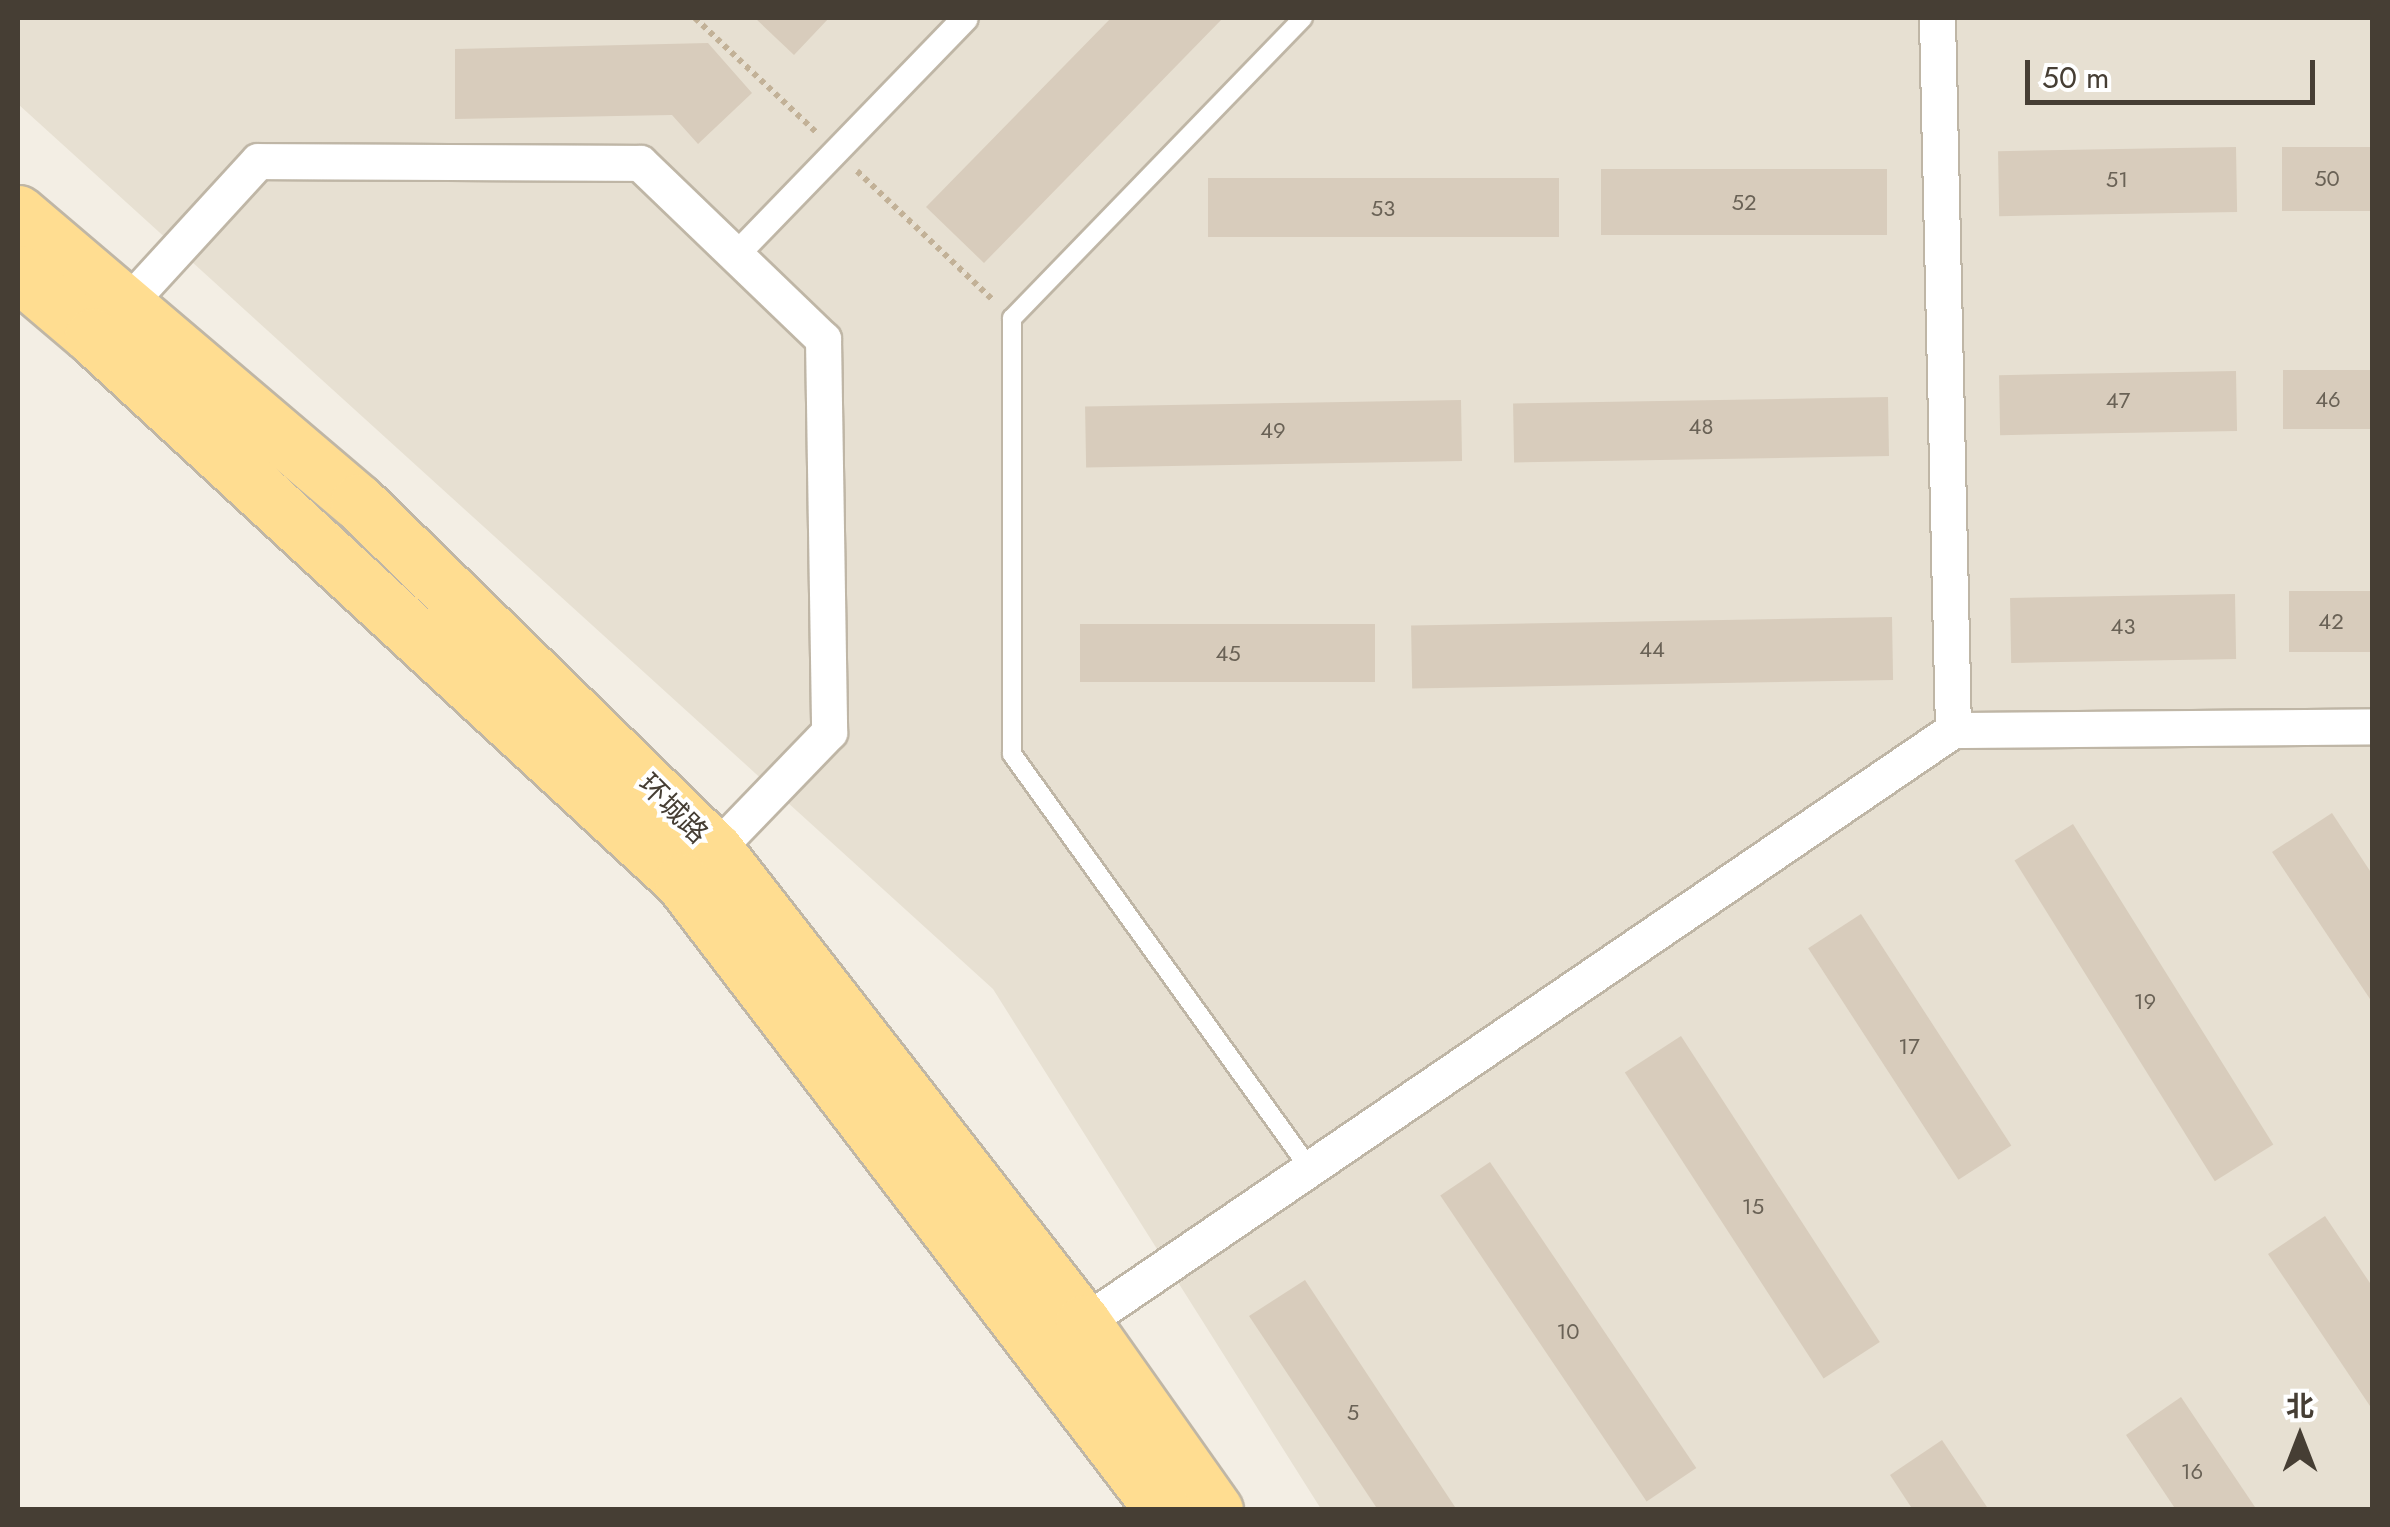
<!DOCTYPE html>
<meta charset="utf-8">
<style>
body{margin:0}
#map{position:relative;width:2390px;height:1527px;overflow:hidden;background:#f3eee4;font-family:Jost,"Noto Sans SC",sans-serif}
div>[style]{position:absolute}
.residential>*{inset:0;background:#e7e0d2}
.building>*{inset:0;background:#d8ccbc;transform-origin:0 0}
.path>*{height:6px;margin-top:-3px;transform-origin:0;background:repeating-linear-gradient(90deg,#c2b197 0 5px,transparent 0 10px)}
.roads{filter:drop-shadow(2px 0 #bfb6a6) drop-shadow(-2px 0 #bfb6a6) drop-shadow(0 2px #bfb6a6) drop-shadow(0 -2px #bfb6a6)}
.service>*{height:18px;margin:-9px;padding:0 9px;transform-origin:9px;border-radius:9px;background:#fff}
.pedestrian>*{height:25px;margin:-12.5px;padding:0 12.5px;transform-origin:12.5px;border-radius:12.5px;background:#fff}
.minor>*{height:35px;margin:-17.5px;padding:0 17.5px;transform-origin:17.5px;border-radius:17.5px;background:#fff}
.primary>*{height:55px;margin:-27.5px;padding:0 27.5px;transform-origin:27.5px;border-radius:27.5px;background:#ffdd91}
span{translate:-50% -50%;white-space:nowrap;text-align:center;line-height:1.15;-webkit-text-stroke:8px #fff;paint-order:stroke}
.number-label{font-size:22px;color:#6a6256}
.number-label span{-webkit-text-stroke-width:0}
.street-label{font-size:28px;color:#463e34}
.frame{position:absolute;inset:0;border:20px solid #463e34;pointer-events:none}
.north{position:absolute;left:2250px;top:1387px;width:100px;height:100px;-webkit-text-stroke:8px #fff;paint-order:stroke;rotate:0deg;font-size:28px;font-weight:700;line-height:40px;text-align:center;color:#463e34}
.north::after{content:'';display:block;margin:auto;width:35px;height:45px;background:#463e34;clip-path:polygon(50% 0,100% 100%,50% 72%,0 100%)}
.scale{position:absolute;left:2025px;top:60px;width:290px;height:45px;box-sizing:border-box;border:5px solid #463e34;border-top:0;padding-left:12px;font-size:30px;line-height:35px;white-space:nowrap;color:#463e34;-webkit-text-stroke:8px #fff;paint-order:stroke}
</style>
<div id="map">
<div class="residential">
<div style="clip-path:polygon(18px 18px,2372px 18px,2372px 1509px,1321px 1509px,993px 989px,18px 104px)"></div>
</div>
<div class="building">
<div style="clip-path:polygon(755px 18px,829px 18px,794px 55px)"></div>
<div style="clip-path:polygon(1111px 18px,1223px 18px,984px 263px,926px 207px)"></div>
<div style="clip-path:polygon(708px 43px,752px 93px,698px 144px,672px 115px,455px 119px,455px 49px)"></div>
<div style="left:2236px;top:147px;width:65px;height:238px;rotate:89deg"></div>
<div style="left:2282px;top:147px;width:90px;height:64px"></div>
<div style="left:1887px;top:169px;width:66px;height:286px;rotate:90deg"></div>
<div style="left:1559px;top:178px;width:59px;height:351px;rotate:90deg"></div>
<div style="left:2372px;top:370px;width:59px;height:89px;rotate:90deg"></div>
<div style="left:2236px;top:371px;width:60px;height:237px;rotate:89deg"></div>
<div style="left:1888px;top:397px;width:59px;height:375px;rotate:89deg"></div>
<div style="left:1461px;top:400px;width:61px;height:376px;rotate:89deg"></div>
<div style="left:2289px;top:591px;width:83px;height:61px"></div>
<div style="left:2235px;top:594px;width:65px;height:225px;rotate:89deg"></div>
<div style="left:1892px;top:617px;width:63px;height:481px;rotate:89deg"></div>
<div style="left:1375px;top:624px;width:58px;height:295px;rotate:90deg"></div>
<div style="clip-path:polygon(2332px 813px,2372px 874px,2372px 1002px,2272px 852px)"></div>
<div style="left:2073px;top:824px;width:378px;height:69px;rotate:58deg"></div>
<div style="left:1861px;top:914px;width:276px;height:63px;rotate:57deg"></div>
<div style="left:1681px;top:1036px;width:365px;height:67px;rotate:57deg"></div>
<div style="left:1490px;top:1162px;width:369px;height:60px;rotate:56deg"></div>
<div style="clip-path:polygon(2325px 1216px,2372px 1286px,2372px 1409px,2268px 1254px)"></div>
<div style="clip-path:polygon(1305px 1280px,1457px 1510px,1378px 1510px,1249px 1316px)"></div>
<div style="clip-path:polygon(2181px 1397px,2257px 1510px,2176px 1510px,2126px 1435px)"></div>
<div style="clip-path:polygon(1942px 1440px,1989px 1510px,1913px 1510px,1890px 1475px)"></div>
</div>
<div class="path">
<div style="left:695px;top:18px;width:166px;rotate:43.3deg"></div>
<div style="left:857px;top:171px;width:187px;rotate:43.5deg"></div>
</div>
<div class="roads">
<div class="service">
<div style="left:1303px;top:18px;width:418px;rotate:134.1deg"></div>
<div style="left:1012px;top:318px;width:436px;rotate:90deg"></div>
<div style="left:1012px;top:754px;width:511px;rotate:54.32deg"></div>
</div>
<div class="pedestrian">
<div style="left:735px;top:255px;width:330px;rotate:-45.9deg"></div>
</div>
<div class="minor">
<div style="left:126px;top:305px;width:195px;rotate:-47.5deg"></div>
<div style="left:258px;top:161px;width:382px;rotate:0.3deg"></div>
<div style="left:640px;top:163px;width:254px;rotate:43.9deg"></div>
<div style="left:823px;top:339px;width:393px;rotate:89.1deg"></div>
<div style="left:829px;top:732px;width:164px;rotate:134deg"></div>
<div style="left:1953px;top:730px;width:419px;rotate:-0.5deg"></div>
<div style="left:1083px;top:1323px;width:1053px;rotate:-34.28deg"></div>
<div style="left:1953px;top:730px;width:712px;rotate:-91.29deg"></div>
</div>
<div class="primary">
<div style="left:18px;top:213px;width:446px;rotate:40.4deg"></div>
<div style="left:358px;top:502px;width:499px;rotate:44.3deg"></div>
<div style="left:715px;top:850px;width:599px;rotate:52.12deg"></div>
<div style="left:1083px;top:1323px;width:229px;rotate:54.8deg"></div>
<div style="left:18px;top:273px;width:97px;rotate:40.4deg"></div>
<div style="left:92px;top:336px;width:803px;rotate:42.73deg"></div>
<div style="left:682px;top:881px;width:792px;rotate:52.59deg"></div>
</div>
</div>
<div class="number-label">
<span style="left:2327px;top:179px">50</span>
<span style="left:2117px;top:180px">51</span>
<span style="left:1744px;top:203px">52</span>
<span style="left:1383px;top:209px">53</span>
<span style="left:2328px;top:400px">46</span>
<span style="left:2118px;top:401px">47</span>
<span style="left:1701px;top:427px">48</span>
<span style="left:1273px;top:431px">49</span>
<span style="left:2331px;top:622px">42</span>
<span style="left:2123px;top:627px">43</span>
<span style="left:1652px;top:650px">44</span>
<span style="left:1228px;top:654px">45</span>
<span style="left:2145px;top:1002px">19</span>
<span style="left:1909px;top:1047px">17</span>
<span style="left:1753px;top:1207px">15</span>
<span style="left:1568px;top:1332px">10</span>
<span style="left:1353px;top:1413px">5</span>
<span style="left:2192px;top:1472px">16</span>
</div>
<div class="street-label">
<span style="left:673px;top:809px;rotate:45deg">环城路</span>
</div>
<div class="frame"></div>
<div class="north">北</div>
<div class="scale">50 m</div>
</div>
